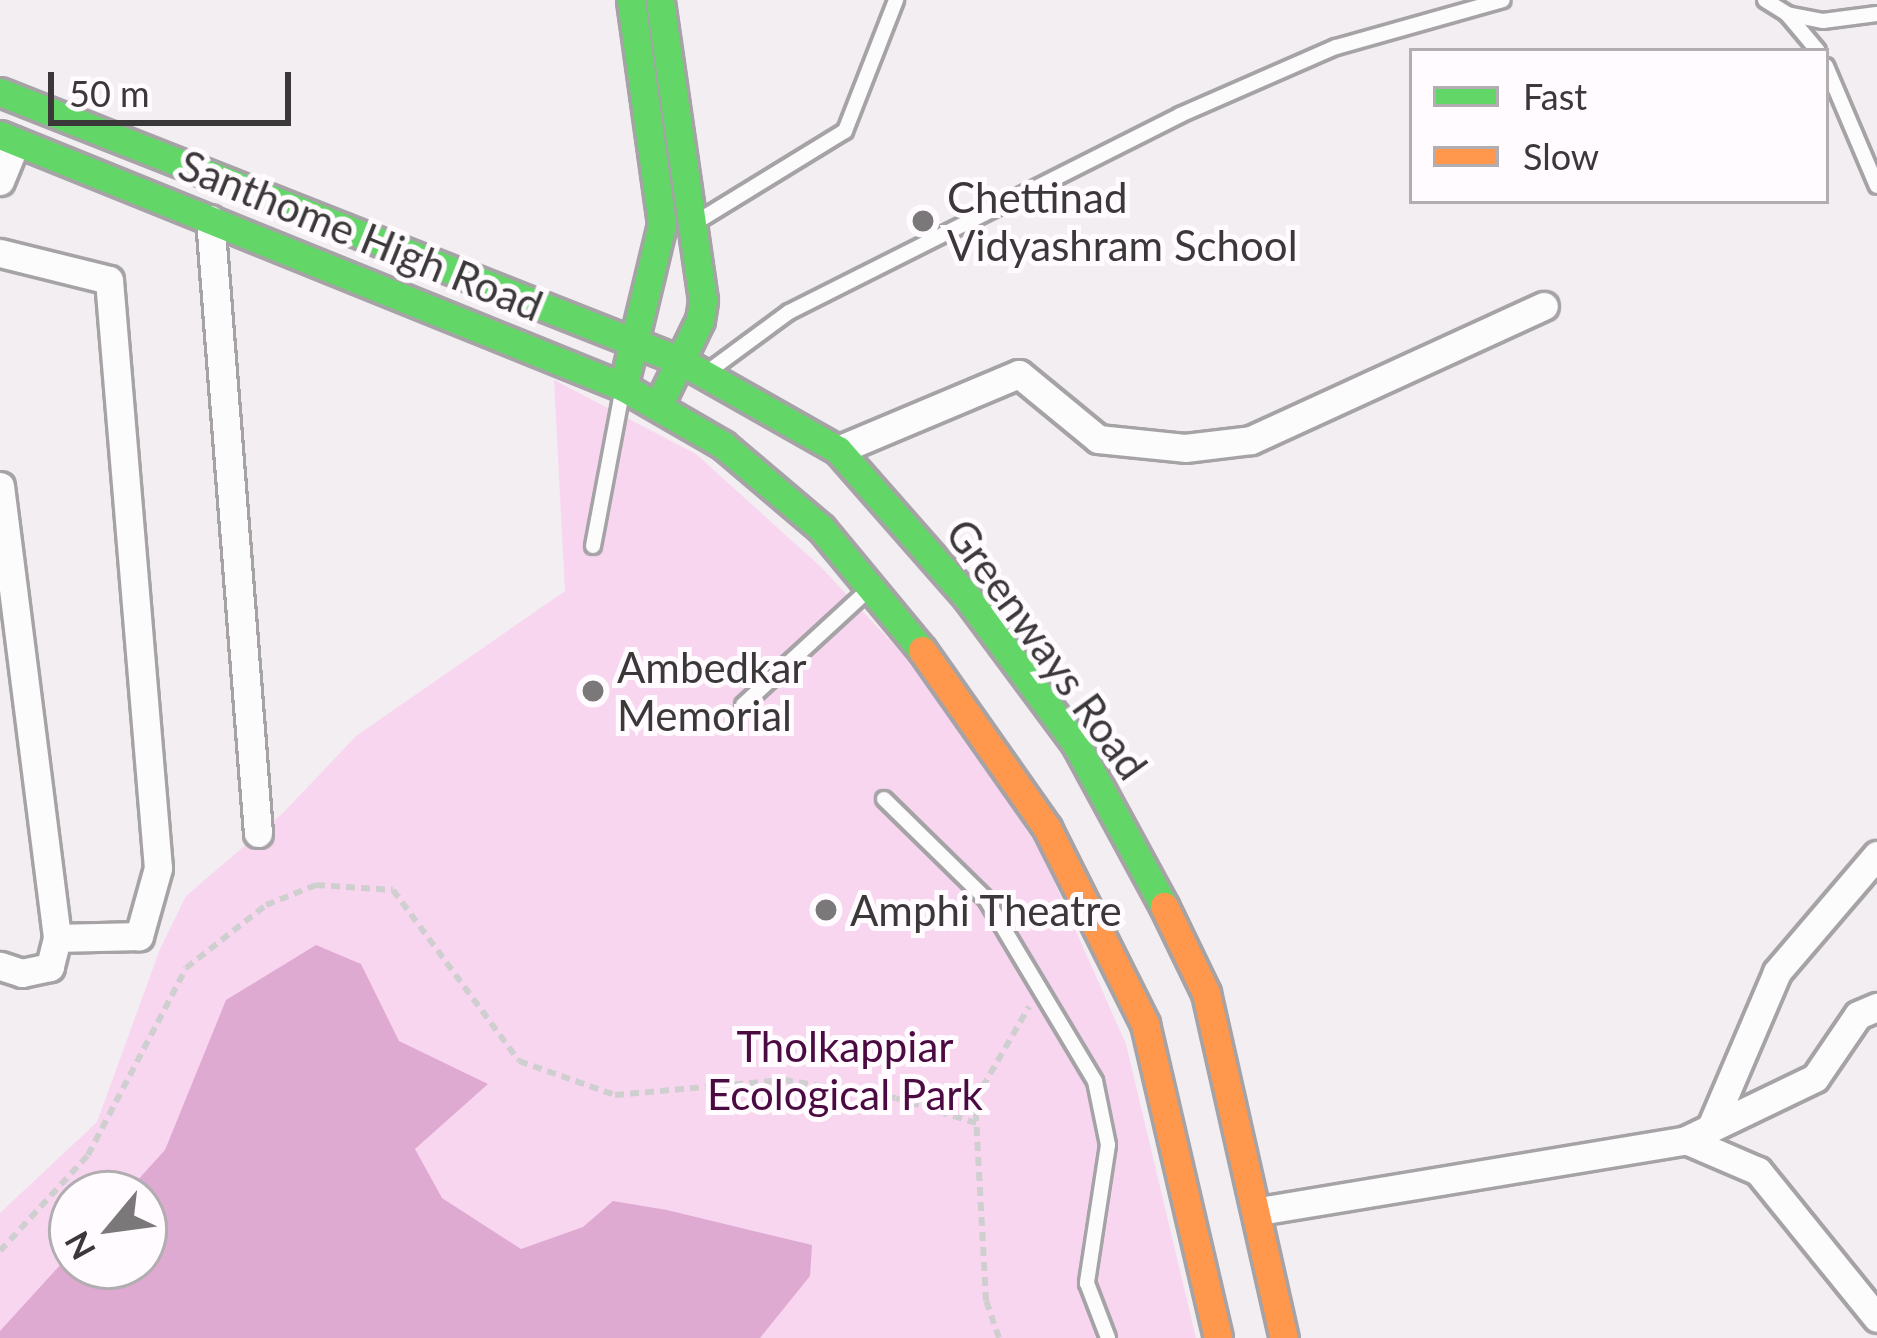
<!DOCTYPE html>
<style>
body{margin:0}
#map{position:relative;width:1877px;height:1338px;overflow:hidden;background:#f3eef2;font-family:Lato,sans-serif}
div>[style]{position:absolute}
.green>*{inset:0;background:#f9d6f0}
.water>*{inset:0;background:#deaad2}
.path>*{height:6px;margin-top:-3px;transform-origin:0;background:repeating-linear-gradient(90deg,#d0cfd0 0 9px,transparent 0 15px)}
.roads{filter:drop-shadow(3px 0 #a6a3a6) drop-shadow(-3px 0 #a6a3a6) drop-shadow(0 3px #a6a3a6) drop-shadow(0 -3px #a6a3a6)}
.lane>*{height:14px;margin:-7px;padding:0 7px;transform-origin:7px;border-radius:7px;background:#fdfcfd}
.street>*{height:27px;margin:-13.5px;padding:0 13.5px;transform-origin:13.5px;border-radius:13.5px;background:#fdfcfd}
.fast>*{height:27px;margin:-13.5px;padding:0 13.5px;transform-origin:13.5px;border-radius:13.5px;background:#63d668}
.slow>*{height:27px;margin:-13.5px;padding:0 13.5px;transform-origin:13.5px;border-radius:13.5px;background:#ff974d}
.dots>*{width:33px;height:33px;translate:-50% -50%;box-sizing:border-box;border:6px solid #fffbfe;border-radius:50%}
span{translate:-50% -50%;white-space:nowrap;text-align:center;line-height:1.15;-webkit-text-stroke:10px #fffbfe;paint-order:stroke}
.poi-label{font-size:42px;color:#3b383a}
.left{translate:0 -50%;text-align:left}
.street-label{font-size:42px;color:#3b383a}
.park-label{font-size:42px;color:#4c0a42}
.legend{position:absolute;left:1409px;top:48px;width:420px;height:156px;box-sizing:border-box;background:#fffbfe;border:3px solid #b1adb0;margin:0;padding:15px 21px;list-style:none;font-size:36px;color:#3b383a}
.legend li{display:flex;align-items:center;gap:24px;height:60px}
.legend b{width:60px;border:3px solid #b1adb0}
.north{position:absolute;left:48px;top:1170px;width:120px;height:120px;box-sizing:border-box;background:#fffbfe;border:3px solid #b1adb0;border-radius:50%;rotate:241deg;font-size:33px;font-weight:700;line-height:48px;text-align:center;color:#3b383a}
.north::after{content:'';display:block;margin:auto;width:42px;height:54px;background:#7b787a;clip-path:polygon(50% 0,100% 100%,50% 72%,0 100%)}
.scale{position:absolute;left:48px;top:72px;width:243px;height:54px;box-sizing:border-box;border:6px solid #3b383a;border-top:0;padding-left:15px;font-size:36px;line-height:42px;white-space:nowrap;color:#3b383a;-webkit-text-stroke:9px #fffbfe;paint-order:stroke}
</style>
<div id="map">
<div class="green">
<div style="clip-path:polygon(evenodd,554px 380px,696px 454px,821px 567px,929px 682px,1040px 850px,1126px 1044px,1196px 1338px,0 1338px,0 1213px,97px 1122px,160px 949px,186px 896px,284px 812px,356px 736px,565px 591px,554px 380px,72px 1194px,144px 1194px,144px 1266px,72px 1266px,72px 1194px)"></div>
</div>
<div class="water">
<div style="clip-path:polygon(316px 945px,361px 964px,399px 1041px,488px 1084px,415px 1149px,442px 1198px,521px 1249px,583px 1227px,613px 1201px,667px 1210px,812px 1245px,810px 1276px,760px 1338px,0 1338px,0 1331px,72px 1252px,72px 1266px,144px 1266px,144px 1194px,125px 1194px,165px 1150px,226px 1000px)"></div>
</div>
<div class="path">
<div style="left:0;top:1251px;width:130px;rotate:-47.5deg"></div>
<div style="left:88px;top:1155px;width:211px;rotate:-62.3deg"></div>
<div style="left:186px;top:968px;width:102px;rotate:-38.2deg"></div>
<div style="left:266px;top:905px;width:54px;rotate:-21.8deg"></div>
<div style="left:316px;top:885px;width:77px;rotate:3.7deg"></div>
<div style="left:393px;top:890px;width:212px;rotate:53.6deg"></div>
<div style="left:519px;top:1061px;width:102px;rotate:19.5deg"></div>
<div style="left:615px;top:1095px;width:170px;rotate:-5.1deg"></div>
<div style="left:784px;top:1080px;width:113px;rotate:9.1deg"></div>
<div style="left:896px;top:1098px;width:84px;rotate:17.4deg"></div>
<div style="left:999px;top:1338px;width:39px;rotate:-109deg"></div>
<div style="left:986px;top:1301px;width:201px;rotate:-93.1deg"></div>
<div style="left:975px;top:1100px;width:108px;rotate:-59.9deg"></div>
</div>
<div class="roads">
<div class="lane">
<div style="left:1765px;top:0;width:26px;rotate:32deg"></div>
<div style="left:1787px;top:14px;width:48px;rotate:50deg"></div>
<div style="left:1787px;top:14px;width:37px;rotate:11deg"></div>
<div style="left:1823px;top:21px;width:54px;rotate:-7.4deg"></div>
<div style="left:1826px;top:66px;width:130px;rotate:67deg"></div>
<div style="left:698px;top:221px;width:172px;rotate:-31.5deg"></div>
<div style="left:845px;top:131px;width:141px;rotate:-68.7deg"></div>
<div style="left:709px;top:371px;width:99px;rotate:-36.4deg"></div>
<div style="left:789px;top:312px;width:438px;rotate:-26.7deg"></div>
<div style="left:1180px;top:115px;width:170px;rotate:-23.6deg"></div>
<div style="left:1336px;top:47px;width:173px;rotate:-15.7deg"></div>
<div style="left:593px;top:546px;width:157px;rotate:-79.3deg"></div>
<div style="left:743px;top:705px;width:168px;rotate:-42.6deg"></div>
<div style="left:884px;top:799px;width:143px;rotate:44.4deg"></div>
<div style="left:986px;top:899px;width:212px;rotate:59.1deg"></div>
<div style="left:1095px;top:1081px;width:65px;rotate:78.5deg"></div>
<div style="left:1108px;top:1145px;width:140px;rotate:98.7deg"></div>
<div style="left:1087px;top:1283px;width:59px;rotate:69.1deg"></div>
</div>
<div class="street">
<div style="left:0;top:181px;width:42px;rotate:-67.7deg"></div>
<div style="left:210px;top:219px;width:616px;rotate:85.53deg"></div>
<div style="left:0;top:253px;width:112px;rotate:13.9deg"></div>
<div style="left:109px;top:280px;width:590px;rotate:85.24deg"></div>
<div style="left:158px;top:868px;width:71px;rotate:105.6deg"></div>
<div style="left:139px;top:936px;width:82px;rotate:178.6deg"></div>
<div style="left:838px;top:450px;width:196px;rotate:-22.8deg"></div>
<div style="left:1019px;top:374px;width:102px;rotate:39.4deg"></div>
<div style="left:1098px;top:439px;width:87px;rotate:5.9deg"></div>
<div style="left:1185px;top:448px;width:66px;rotate:-6.9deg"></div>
<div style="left:1251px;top:440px;width:322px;rotate:-24.6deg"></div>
<div style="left:0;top:486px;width:456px;rotate:82.8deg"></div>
<div style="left:57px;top:938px;width:30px;rotate:104deg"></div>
<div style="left:50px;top:967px;width:29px;rotate:168deg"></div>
<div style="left:22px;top:973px;width:23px;rotate:-162deg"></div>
<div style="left:1711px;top:1127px;width:168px;rotate:-66.9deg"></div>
<div style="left:1777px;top:972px;width:154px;rotate:-49.5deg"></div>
<div style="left:1686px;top:1140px;width:78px;rotate:23.3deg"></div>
<div style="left:1758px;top:1171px;width:189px;rotate:51deg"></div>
<div style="left:1259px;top:1211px;width:433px;rotate:-9.4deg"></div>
<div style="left:1686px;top:1140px;width:143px;rotate:-25.7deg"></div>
<div style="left:1815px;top:1078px;width:76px;rotate:-55.7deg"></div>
<div style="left:1858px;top:1015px;width:21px;rotate:-23deg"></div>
</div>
<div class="fast">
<div style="left:0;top:92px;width:732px;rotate:21.55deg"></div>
<div style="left:681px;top:361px;width:180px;rotate:29.5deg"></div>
<div style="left:838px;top:450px;width:196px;rotate:48.7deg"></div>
<div style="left:967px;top:597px;width:183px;rotate:53.4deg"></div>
<div style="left:1076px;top:744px;width:184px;rotate:61.5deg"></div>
<div style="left:0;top:135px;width:672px;rotate:22.02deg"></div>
<div style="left:623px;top:387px;width:116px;rotate:30.1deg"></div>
<div style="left:723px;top:445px;width:128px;rotate:40.3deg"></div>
<div style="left:821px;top:528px;width:158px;rotate:50.4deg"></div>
<div style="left:623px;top:387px;width:168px;rotate:-76.5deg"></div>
<div style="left:662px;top:224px;width:226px;rotate:-97.9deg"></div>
<div style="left:658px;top:406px;width:96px;rotate:-64deg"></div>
<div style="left:700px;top:320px;width:20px;rotate:-81deg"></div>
<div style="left:703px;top:300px;width:303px;rotate:-98.2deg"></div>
</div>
<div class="slow">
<div style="left:922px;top:650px;width:218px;rotate:54.9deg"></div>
<div style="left:1047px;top:828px;width:219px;rotate:63.4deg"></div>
<div style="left:1145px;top:1024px;width:322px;rotate:76.9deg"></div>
<div style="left:1164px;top:906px;width:97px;rotate:64.2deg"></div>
<div style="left:1206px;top:993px;width:354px;rotate:77.3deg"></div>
</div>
</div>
<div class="dots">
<div style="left:923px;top:221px;background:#7b787a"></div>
<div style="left:593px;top:691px;background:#7b787a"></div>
<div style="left:826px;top:910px;background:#7b787a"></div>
</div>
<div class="poi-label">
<span class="left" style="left:947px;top:221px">Chettinad<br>Vidyashram School</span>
<span class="left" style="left:617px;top:691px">Ambedkar<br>Memorial</span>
<span class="left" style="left:850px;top:910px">Amphi Theatre</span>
</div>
<div class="street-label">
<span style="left:361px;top:235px;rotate:22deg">Santhome High Road</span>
<span style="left:1047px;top:649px;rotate:54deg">Greenways Road</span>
</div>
<div class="park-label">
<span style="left:845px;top:1070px">Tholkappiar<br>Ecological Park</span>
</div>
<ul class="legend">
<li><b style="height:15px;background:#63d668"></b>Fast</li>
<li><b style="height:15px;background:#ff974d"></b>Slow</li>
</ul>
<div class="north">N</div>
<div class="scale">50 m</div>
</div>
